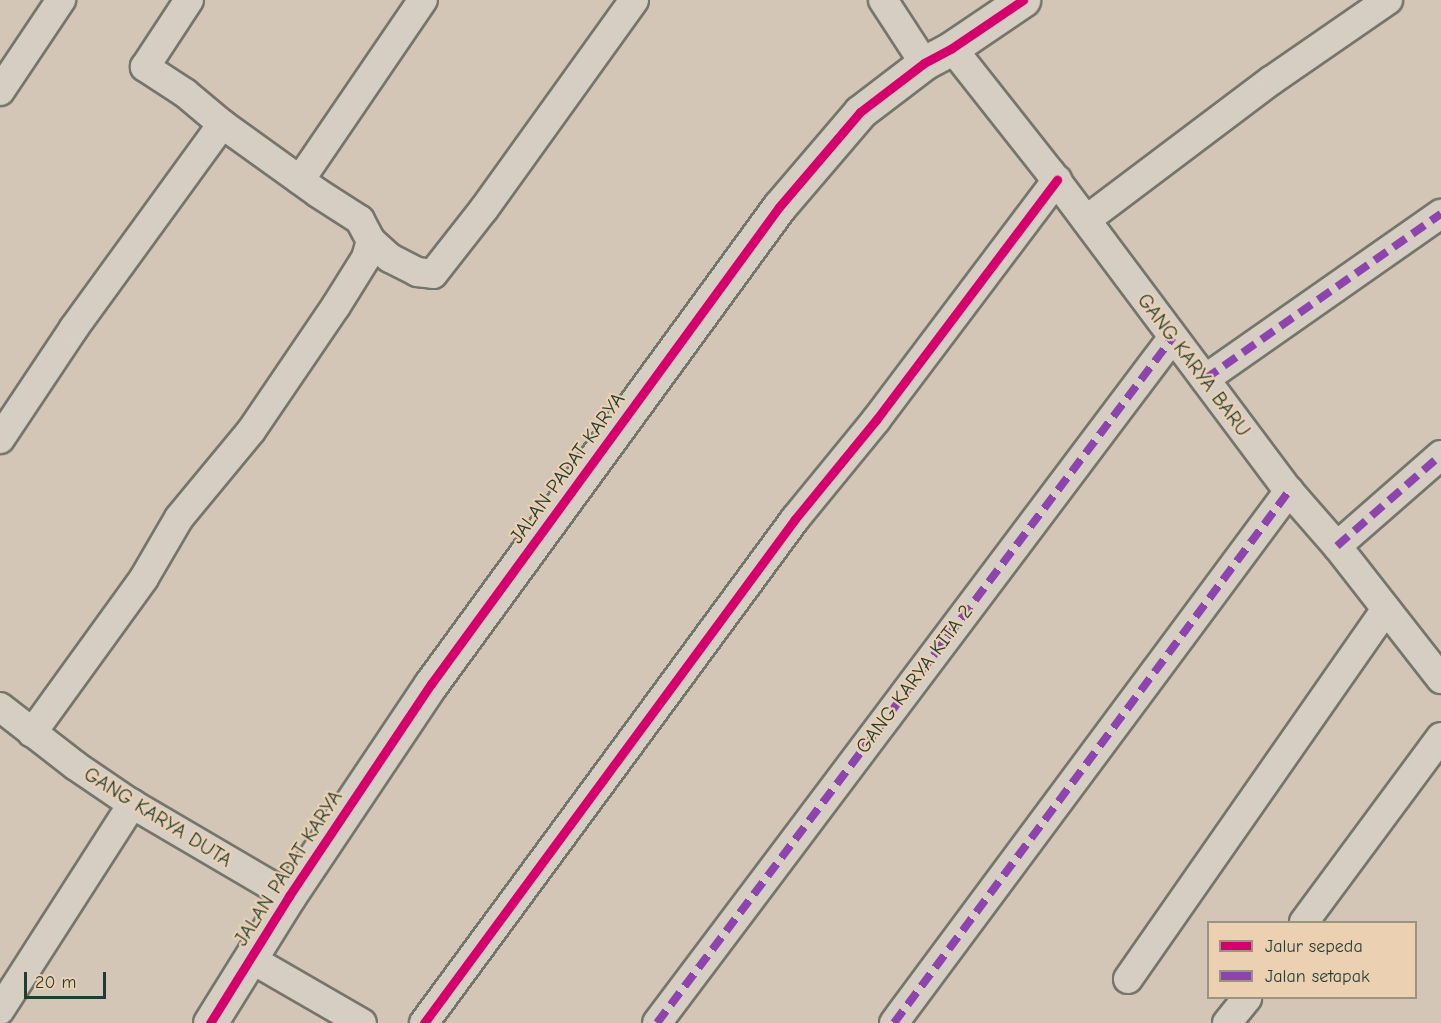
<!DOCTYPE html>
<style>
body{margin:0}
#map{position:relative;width:1441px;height:1023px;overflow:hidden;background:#d3c6b6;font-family:"Comic Neue",sans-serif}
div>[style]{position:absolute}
.roads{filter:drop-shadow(2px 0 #76756c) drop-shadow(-2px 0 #76756c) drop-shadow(0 2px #76756c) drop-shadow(0 -2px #76756c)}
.minor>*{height:28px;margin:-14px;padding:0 14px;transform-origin:14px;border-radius:14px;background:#d7cec3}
.tertiary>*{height:33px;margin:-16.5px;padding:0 16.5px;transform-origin:16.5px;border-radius:16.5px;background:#d7cec3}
.quiet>*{height:8px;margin-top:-4px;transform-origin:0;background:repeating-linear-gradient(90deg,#8e44ad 0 15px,transparent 0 23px)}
.cycleway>*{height:9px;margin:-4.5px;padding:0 4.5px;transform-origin:4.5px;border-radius:4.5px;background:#d6006c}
span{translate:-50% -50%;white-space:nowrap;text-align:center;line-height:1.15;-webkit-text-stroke:4.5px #ebd0b2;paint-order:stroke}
.street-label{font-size:20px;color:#1f3d34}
.legend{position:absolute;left:1207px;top:921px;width:210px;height:78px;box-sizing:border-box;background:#ebd0b2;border:2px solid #999580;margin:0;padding:8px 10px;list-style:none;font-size:18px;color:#1f3d34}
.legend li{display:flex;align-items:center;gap:12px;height:30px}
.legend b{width:30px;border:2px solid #999580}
.scale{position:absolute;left:24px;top:972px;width:82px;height:27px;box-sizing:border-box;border:3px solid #1f3d34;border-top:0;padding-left:8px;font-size:18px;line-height:21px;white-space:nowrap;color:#1f3d34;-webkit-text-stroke:4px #ebd0b2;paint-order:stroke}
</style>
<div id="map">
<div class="roads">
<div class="minor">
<div style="left:883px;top:0;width:75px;rotate:56.9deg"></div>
<div style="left:952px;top:48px;width:158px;rotate:51.7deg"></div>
<div style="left:1050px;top:172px;width:399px;rotate:53.2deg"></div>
<div style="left:1289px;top:491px;width:73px;rotate:48.9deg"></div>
<div style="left:1337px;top:546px;width:169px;rotate:52deg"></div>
<div style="left:0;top:91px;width:110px;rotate:-56.2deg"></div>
<div style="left:300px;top:180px;width:218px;rotate:-55.7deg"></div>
<div style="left:1086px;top:220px;width:233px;rotate:-37deg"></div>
<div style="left:1272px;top:80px;width:141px;rotate:-34.6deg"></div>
<div style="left:371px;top:241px;width:25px;rotate:42deg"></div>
<div style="left:390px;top:258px;width:30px;rotate:27deg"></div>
<div style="left:417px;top:272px;width:16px;rotate:7deg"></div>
<div style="left:433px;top:274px;width:83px;rotate:-51.9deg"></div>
<div style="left:484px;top:209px;width:257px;rotate:-54.3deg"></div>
<div style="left:1205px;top:379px;width:288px;rotate:-35deg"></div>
<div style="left:0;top:439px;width:133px;rotate:-56.3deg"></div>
<div style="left:74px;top:328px;width:252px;rotate:-54deg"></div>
<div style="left:1337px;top:546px;width:138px;rotate:-41.2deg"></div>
<div style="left:0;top:707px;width:96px;rotate:37.8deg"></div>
<div style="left:76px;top:766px;width:68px;rotate:34.2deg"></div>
<div style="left:132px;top:804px;width:182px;rotate:30.4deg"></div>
<div style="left:32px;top:733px;width:191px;rotate:-54.1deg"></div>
<div style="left:144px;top:578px;width:69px;rotate:-59.7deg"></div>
<div style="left:179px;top:518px;width:113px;rotate:-50.4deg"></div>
<div style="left:251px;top:431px;width:151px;rotate:-55.8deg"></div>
<div style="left:336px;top:306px;width:57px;rotate:-58deg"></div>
<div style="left:366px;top:258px;width:18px;rotate:-74deg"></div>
<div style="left:371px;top:241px;width:24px;rotate:-118deg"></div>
<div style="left:360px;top:220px;width:50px;rotate:-147.3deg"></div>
<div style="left:318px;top:193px;width:118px;rotate:-144.3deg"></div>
<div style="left:222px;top:124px;width:48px;rotate:-140deg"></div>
<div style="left:185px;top:93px;width:48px;rotate:-147deg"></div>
<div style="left:145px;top:67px;width:80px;rotate:-56.7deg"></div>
<div style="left:1304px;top:922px;width:230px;rotate:-53.5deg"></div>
<div style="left:251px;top:959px;width:128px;rotate:30deg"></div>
<div style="left:1128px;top:979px;width:451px;rotate:-55.1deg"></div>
<div style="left:0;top:1010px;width:245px;rotate:-57.3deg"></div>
<div style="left:424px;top:1023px;width:626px;rotate:-53.64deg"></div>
<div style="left:795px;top:519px;width:128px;rotate:-50.7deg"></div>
<div style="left:876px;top:420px;width:301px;rotate:-53deg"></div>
<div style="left:657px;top:1023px;width:858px;rotate:-53.05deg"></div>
<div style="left:894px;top:1023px;width:663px;rotate:-53.41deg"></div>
<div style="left:1227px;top:1023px;width:32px;rotate:-51deg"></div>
</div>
<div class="tertiary">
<div style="left:210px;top:1023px;width:150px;rotate:-58.1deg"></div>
<div style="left:289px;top:896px;width:255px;rotate:-56.2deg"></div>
<div style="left:431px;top:684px;width:590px;rotate:-53.89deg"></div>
<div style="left:779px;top:207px;width:125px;rotate:-49.5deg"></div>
<div style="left:860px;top:112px;width:81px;rotate:-37.4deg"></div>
<div style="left:924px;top:63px;width:32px;rotate:-28deg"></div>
<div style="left:952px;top:48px;width:86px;rotate:-34.1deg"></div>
</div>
</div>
<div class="quiet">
<div style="left:1205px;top:379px;width:288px;rotate:-35deg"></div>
<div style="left:1337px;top:546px;width:138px;rotate:-41.2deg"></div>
<div style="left:657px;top:1023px;width:858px;rotate:-53.05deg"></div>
<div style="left:894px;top:1023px;width:663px;rotate:-53.41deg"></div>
</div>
<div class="cycleway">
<div style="left:210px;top:1023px;width:150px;rotate:-58.1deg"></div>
<div style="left:289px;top:896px;width:255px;rotate:-56.2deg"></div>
<div style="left:431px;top:684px;width:590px;rotate:-53.89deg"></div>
<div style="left:779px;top:207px;width:125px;rotate:-49.5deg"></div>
<div style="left:860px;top:112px;width:81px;rotate:-37.4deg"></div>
<div style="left:924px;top:63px;width:32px;rotate:-28deg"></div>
<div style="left:952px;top:48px;width:86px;rotate:-34.1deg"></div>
<div style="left:424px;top:1023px;width:626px;rotate:-53.64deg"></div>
<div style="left:795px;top:519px;width:128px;rotate:-50.7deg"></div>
<div style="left:876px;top:420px;width:301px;rotate:-53deg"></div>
</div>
<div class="street-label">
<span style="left:1194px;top:365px;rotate:53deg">GANG KARYA BARU</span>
<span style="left:567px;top:468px;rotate:-54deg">JALAN PADAT KARYA</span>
<span style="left:914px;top:679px;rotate:-53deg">GANG KARYA KITA 2</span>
<span style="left:158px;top:817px;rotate:32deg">GANG KARYA DUTA</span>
<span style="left:288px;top:868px;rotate:-57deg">JALAN PADAT KARYA</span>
</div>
<ul class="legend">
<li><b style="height:8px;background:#d6006c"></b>Jalur sepeda</li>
<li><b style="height:8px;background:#8e44ad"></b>Jalan setapak</li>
</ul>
<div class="scale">20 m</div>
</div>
